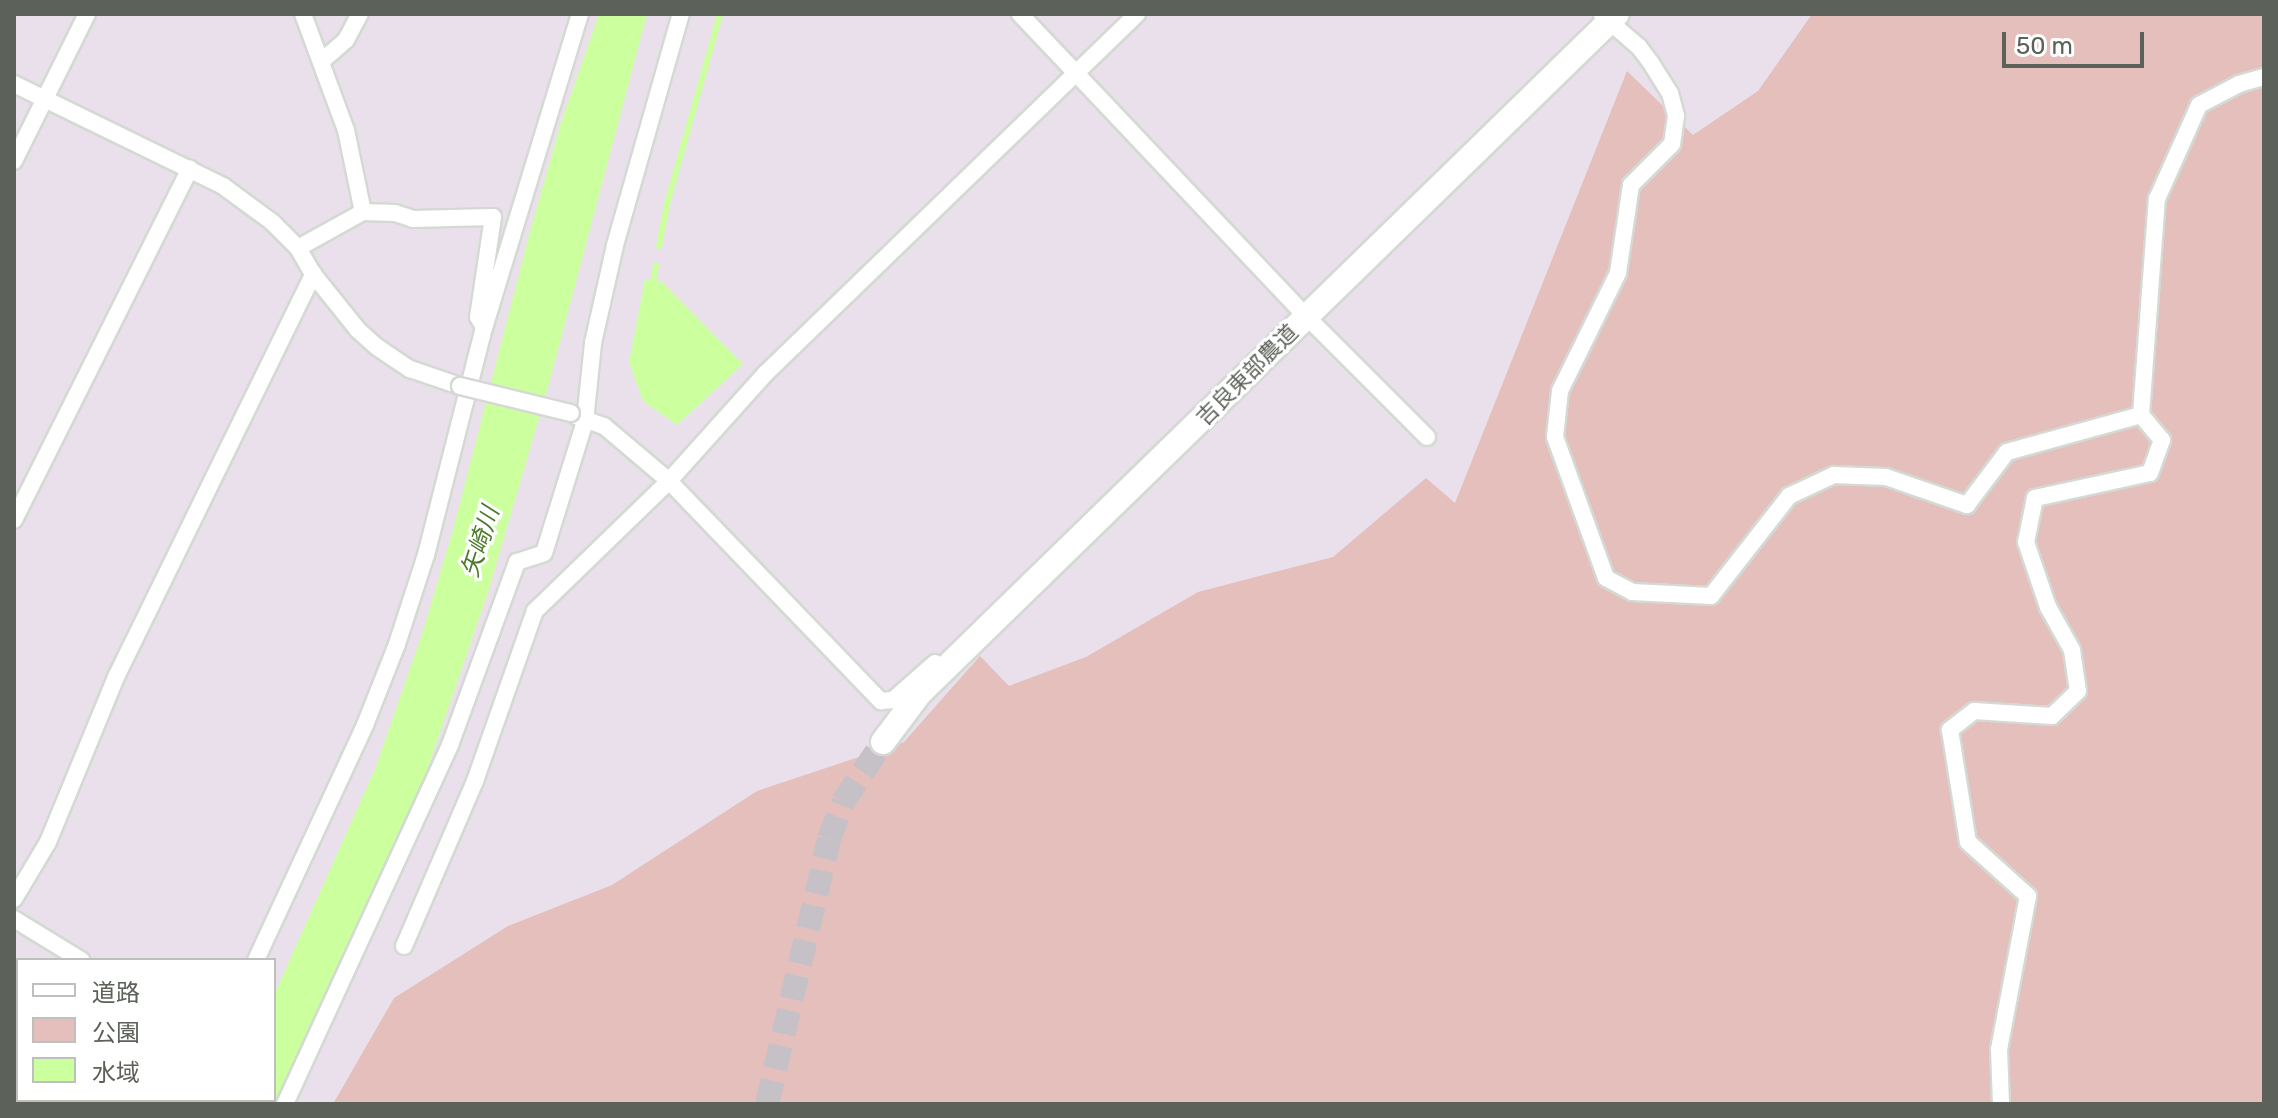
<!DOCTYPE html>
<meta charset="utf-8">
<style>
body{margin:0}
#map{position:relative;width:2278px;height:1118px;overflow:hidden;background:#eae0ec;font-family:Rubik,"Noto Sans JP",sans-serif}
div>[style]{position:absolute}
.green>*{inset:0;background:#e4bfbb}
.water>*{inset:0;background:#ccff9d}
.stream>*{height:6px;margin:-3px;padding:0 3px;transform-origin:3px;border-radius:3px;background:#ccff9d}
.secondary-tunnel>*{height:24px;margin-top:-12px;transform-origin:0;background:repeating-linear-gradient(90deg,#c6c0c7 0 24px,transparent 0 36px)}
.roads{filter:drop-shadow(2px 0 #d4dad3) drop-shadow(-2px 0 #d4dad3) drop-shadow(0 2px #d4dad3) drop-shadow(0 -2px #d4dad3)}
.street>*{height:16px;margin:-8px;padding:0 8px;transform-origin:8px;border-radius:8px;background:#fff}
.secondary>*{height:24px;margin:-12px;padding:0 12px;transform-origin:12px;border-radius:12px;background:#fff}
.bridges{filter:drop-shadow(2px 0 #d4dad3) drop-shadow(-2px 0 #d4dad3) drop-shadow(0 2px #d4dad3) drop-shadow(0 -2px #d4dad3)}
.street-bridge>*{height:16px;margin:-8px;padding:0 8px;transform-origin:8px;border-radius:8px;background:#fff}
span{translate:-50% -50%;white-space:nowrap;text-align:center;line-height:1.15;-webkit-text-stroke:6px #fff;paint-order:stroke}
.street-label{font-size:22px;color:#5c6159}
.water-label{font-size:24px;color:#4c7b2d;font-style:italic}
.frame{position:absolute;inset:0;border:16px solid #5c6159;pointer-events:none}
.legend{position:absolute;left:16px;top:958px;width:260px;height:144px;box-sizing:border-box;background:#fff;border:2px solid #bec0bd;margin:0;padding:10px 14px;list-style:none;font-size:24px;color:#5c6159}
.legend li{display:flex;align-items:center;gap:16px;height:40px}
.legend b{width:40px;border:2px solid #bec0bd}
.scale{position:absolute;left:2002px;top:32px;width:142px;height:36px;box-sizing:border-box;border:4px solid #5c6159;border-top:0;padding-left:10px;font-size:24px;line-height:28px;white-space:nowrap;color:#5c6159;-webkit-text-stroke:6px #fff;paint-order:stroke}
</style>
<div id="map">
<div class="green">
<div style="clip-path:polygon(1812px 14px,2264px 14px,2264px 1104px,333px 1104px,394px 998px,508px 926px,612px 885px,757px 791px,904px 742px,980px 656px,1009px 686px,1086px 657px,1198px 592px,1333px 557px,1426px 478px,1455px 503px,1627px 71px,1693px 135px,1758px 91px)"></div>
</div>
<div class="water">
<div style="clip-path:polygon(599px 14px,647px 14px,548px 387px,489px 589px,408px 826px,277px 1104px,222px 1104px,224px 1100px,274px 1100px,274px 995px,375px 769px,423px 631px,454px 526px,529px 235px,560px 126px)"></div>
<div style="clip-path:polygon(645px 279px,662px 282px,743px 364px,677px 425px,643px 401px,629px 362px)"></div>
</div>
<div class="stream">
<div style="left:659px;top:246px;width:43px;rotate:-79.2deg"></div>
<div style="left:667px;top:204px;width:197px;rotate:-74.4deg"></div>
<div style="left:653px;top:286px;width:21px;rotate:-82deg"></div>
</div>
<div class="secondary-tunnel">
<div style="left:767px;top:1104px;width:272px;rotate:-76.8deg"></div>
<div style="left:829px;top:839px;width:40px;rotate:-69deg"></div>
<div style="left:843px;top:802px;width:72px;rotate:-56.3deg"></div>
</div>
<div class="roads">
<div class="street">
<div style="left:303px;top:14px;width:124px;rotate:69.7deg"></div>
<div style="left:346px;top:130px;width:84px;rotate:78.3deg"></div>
<div style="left:1020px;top:14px;width:416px;rotate:46.6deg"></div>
<div style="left:1306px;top:316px;width:171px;rotate:45deg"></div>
<div style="left:1602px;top:15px;width:49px;rotate:40.9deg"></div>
<div style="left:1639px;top:47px;width:20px;rotate:53deg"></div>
<div style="left:1651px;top:63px;width:36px;rotate:58deg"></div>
<div style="left:1670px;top:93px;width:24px;rotate:75deg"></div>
<div style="left:1676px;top:116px;width:28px;rotate:98deg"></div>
<div style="left:1672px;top:144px;width:58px;rotate:135deg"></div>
<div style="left:1631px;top:185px;width:89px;rotate:98.4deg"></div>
<div style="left:1618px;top:273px;width:131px;rotate:116.2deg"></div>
<div style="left:1560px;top:391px;width:46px;rotate:96.2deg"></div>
<div style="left:1555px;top:437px;width:150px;rotate:70.1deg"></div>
<div style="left:1606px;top:578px;width:30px;rotate:28deg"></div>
<div style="left:1632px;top:592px;width:79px;rotate:2.9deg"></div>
<div style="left:1711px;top:596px;width:127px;rotate:-52deg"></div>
<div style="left:1789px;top:496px;width:50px;rotate:-25deg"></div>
<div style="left:1834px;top:475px;width:52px;rotate:2.2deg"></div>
<div style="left:1886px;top:477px;width:86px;rotate:19.1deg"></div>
<div style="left:1967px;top:505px;width:66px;rotate:-53deg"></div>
<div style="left:2007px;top:452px;width:139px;rotate:-15.4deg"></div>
<div style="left:2141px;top:415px;width:33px;rotate:50deg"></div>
<div style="left:2162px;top:440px;width:35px;rotate:110deg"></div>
<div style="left:2150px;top:473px;width:118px;rotate:167.7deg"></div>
<div style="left:2035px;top:498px;width:45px;rotate:101.6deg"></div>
<div style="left:2026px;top:542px;width:69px;rotate:71.3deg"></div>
<div style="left:2048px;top:607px;width:49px;rotate:60.8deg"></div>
<div style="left:2072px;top:650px;width:41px;rotate:81.7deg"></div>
<div style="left:2078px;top:691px;width:36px;rotate:136deg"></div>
<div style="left:2052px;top:716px;width:78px;rotate:-176.3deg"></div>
<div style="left:1974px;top:711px;width:31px;rotate:142deg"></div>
<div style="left:1950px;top:730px;width:113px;rotate:80.9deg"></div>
<div style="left:1968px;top:842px;width:81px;rotate:42deg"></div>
<div style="left:2028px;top:896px;width:156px;rotate:100.7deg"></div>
<div style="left:1999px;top:1049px;width:55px;rotate:87.9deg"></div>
<div style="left:323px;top:60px;width:30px;rotate:-41deg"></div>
<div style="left:346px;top:40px;width:30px;rotate:-62deg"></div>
<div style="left:14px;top:84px;width:233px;rotate:26deg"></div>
<div style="left:223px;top:186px;width:61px;rotate:36.3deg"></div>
<div style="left:272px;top:222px;width:37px;rotate:45deg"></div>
<div style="left:298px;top:248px;width:30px;rotate:60deg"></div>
<div style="left:313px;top:274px;width:72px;rotate:51.2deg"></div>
<div style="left:358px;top:330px;width:25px;rotate:42deg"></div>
<div style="left:377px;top:347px;width:40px;rotate:34deg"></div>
<div style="left:410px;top:369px;width:53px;rotate:18.8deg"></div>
<div style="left:14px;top:161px;width:164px;rotate:-63.6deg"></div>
<div style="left:298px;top:248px;width:74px;rotate:-29deg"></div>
<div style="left:363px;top:212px;width:32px;rotate:2deg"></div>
<div style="left:395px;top:213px;width:19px;rotate:18deg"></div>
<div style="left:413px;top:219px;width:80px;rotate:-1.4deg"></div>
<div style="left:493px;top:217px;width:101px;rotate:98.5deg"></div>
<div style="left:478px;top:317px;width:12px;rotate:59deg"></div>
<div style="left:2141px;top:415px;width:217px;rotate:-85.8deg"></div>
<div style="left:2157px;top:199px;width:103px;rotate:-65.9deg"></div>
<div style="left:2199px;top:105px;width:45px;rotate:-27.7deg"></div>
<div style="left:2239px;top:84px;width:26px;rotate:-16deg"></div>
<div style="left:576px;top:416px;width:30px;rotate:20deg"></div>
<div style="left:604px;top:426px;width:85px;rotate:40.2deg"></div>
<div style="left:669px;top:481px;width:306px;rotate:46.1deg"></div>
<div style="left:881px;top:701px;width:12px;rotate:-5deg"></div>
<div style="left:893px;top:700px;width:56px;rotate:-41.4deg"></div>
<div style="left:14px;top:520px;width:393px;rotate:-63.4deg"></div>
<div style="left:14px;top:899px;width:66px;rotate:-59.2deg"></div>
<div style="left:48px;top:842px;width:178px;rotate:-67.6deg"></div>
<div style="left:116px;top:677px;width:449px;rotate:-63.9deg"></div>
<div style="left:14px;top:919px;width:79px;rotate:31.5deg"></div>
<div style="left:404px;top:946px;width:180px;rotate:-66.7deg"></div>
<div style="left:475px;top:781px;width:180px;rotate:-70.6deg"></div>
<div style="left:535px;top:611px;width:187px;rotate:-44.1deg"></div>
<div style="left:669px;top:481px;width:144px;rotate:-48.1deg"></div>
<div style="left:765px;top:374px;width:518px;rotate:-44.06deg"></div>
<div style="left:256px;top:960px;width:259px;rotate:-65.1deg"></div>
<div style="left:365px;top:725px;width:87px;rotate:-68.4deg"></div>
<div style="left:397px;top:644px;width:94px;rotate:-72deg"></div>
<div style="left:426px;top:555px;width:234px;rotate:-75.7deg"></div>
<div style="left:484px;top:328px;width:328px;rotate:-73deg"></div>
<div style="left:176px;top:1104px;width:4px;rotate:-63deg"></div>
<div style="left:192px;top:1104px;width:4px;rotate:-63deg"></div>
<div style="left:285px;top:1104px;width:395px;rotate:-65.3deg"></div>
<div style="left:450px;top:745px;width:195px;rotate:-69.9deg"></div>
<div style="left:517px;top:562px;width:28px;rotate:-18deg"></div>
<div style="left:544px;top:553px;width:138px;rotate:-72.7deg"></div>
<div style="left:585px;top:421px;width:78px;rotate:-84.1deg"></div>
<div style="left:593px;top:343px;width:100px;rotate:-77.3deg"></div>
<div style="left:615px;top:245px;width:240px;rotate:-74.1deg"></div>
</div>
<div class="secondary">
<div style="left:883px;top:742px;width:60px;rotate:-53.1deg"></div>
<div style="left:919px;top:694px;width:974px;rotate:-44.25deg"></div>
</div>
</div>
<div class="bridges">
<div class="street-bridge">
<div style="left:460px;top:386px;width:114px;rotate:13.7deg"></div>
</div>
</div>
<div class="street-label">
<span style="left:1247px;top:375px;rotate:-45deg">吉良東部農道</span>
</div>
<div class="water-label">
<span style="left:481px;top:542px;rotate:-72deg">矢崎川</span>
</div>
<div class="frame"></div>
<ul class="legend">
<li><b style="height:10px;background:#fff"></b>道路</li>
<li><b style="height:22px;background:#e4bfbb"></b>公園</li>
<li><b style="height:22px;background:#ccff9d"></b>水域</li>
</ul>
<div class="scale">50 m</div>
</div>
